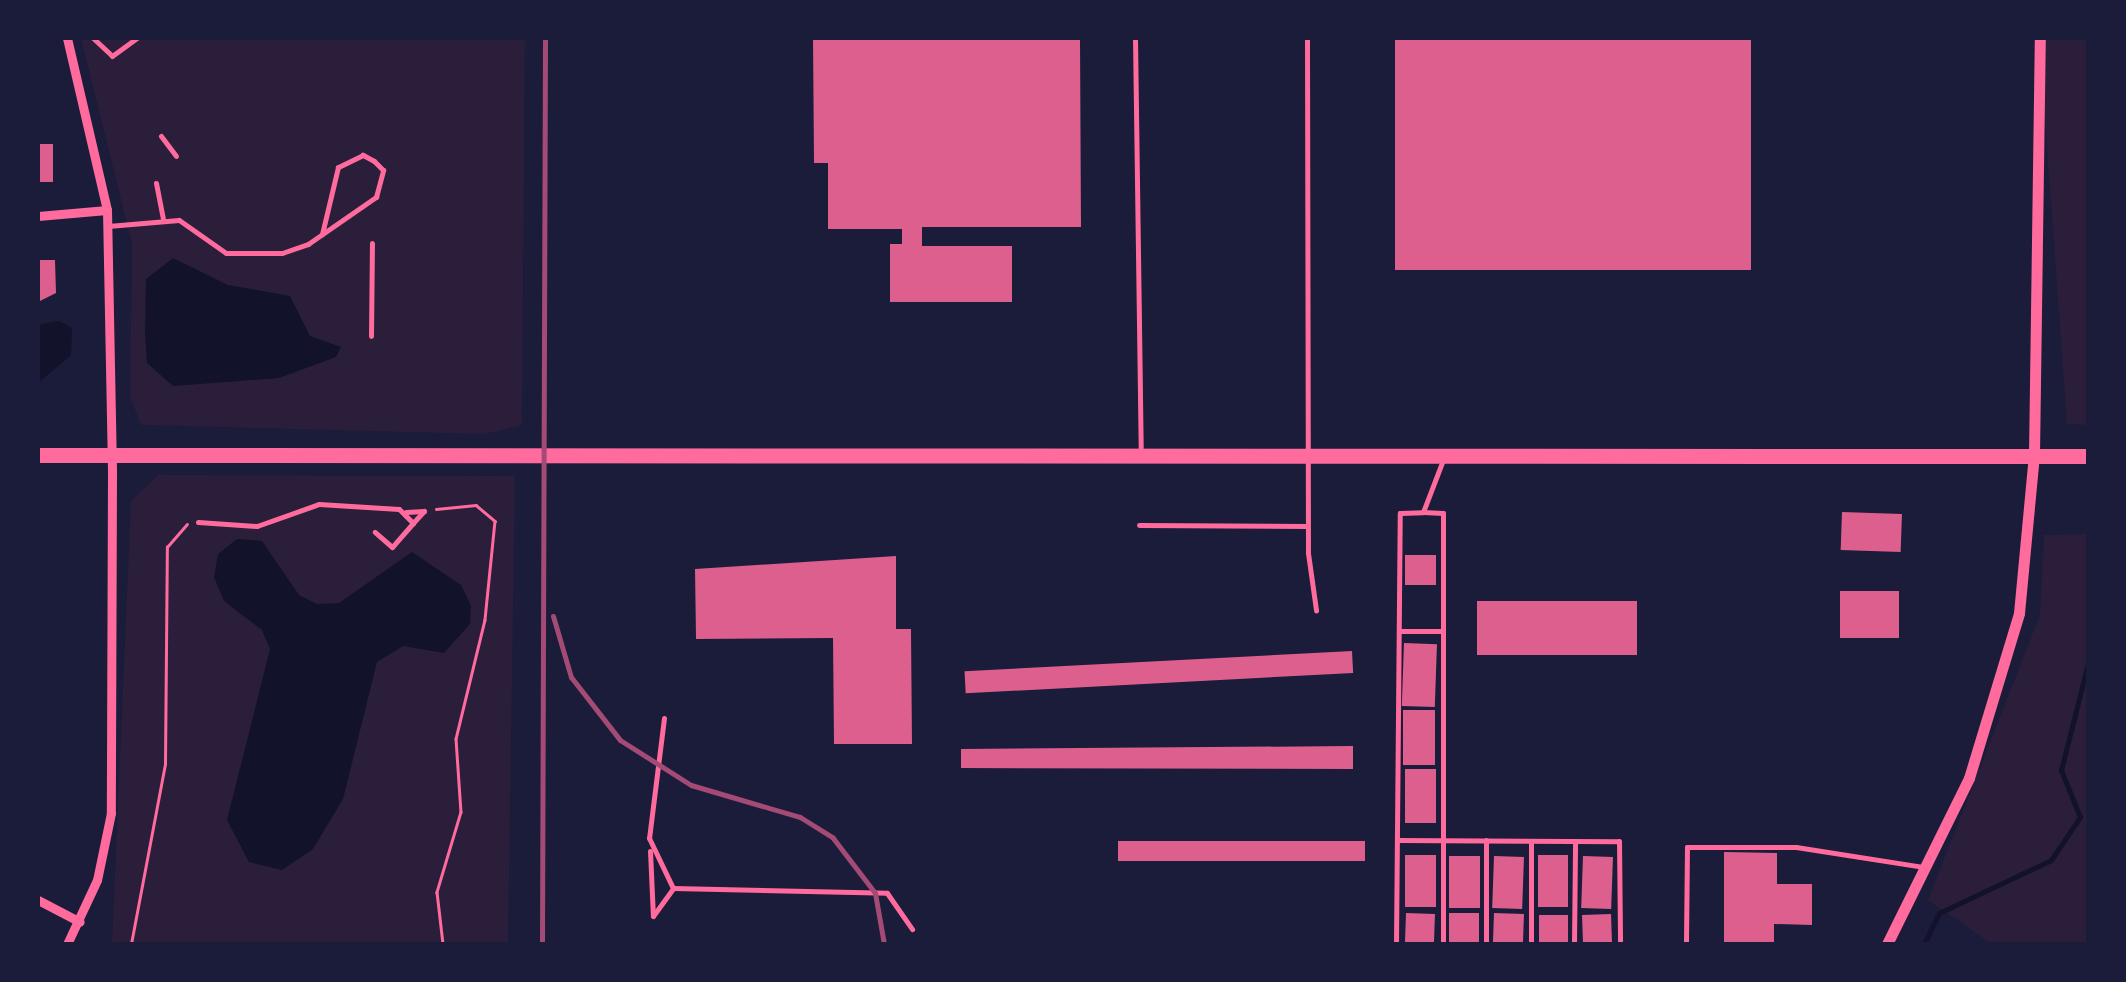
<!DOCTYPE html>
<style>
body{margin:0}
#map{position:relative;width:2126px;height:982px;overflow:hidden;background:#1b1b3a;font-family:"Nunito Sans",sans-serif}
div>[style]{position:absolute}
.green>*{inset:0;background:#2a1e3b}
.water>*{inset:0;background:#12122b}
.stream>*{height:5px;margin:-2.5px;padding:0 2.5px;transform-origin:2.5px;border-radius:2.5px;background:#12122b}
.building>*{inset:0;background:#dd5f8e;transform-origin:0 0}
.path>*{height:2.5px;margin:-1.25px;padding:0 1.25px;transform-origin:1.25px;border-radius:1.25px;background:#ff6b9d}
.service>*{height:5px;margin:-2.5px;padding:0 2.5px;transform-origin:2.5px;border-radius:2.5px;background:#ff6b9d}
.minor>*{height:9px;margin:-4.5px;padding:0 4.5px;transform-origin:4.5px;border-radius:4.5px;background:#ff6b9d}
.tertiary>*{height:11px;margin:-5.5px;padding:0 5.5px;transform-origin:5.5px;border-radius:5.5px;background:#ff6b9d}
.primary>*{height:15px;margin:-7.5px;padding:0 7.5px;transform-origin:7.5px;border-radius:7.5px;background:#ff6b9d}
.rail>*{height:5px;margin:-2.5px;padding:0 2.5px;transform-origin:2.5px;border-radius:2.5px;background:#a44b75}
span{translate:-50% -50%;white-space:nowrap;text-align:center;line-height:1.15;-webkit-text-stroke:10px #1b1b3a;paint-order:stroke}
.frame{position:absolute;inset:0;border:40px solid #1b1b3a;pointer-events:none}
</style>
<div id="map">
<div class="green">
<div style="clip-path:polygon(81px 38px,525px 38px,522px 425px,485px 434px,141px 425px,130px 397px,132px 244px)"></div>
<div style="clip-path:polygon(2039px 38px,2088px 38px,2088px 425px,2067px 424px)"></div>
<div style="clip-path:polygon(158px 475px,515px 476px,508px 944px,112px 944px,131px 501px)"></div>
<div style="clip-path:polygon(2088px 534px,2088px 944px,1992px 944px,1928px 900px,2040px 615px,2044px 535px)"></div>
</div>
<div class="water">
<div style="clip-path:polygon(173px 258px,228px 285px,290px 296px,310px 336px,341px 347px,336px 357px,279px 378px,173px 386px,147px 363px,145px 334px,146px 279px)"></div>
<div style="clip-path:polygon(59px 321px,72px 328px,71px 355px,38px 383px,38px 325px)"></div>
<div style="clip-path:polygon(237px 539px,262px 541px,299px 595px,317px 604px,339px 603px,412px 552px,461px 585px,471px 606px,470px 624px,444px 653px,403px 646px,377px 662px,343px 799px,313px 849px,282px 870px,249px 862px,227px 820px,270px 649px,262px 630px,224px 601px,214px 577px,218px 554px)"></div>
</div>
<div class="stream">
<div style="left:1924px;top:944px;width:34px;rotate:-64deg"></div>
<div style="left:1939px;top:913px;width:124px;rotate:-25.3deg"></div>
<div style="left:2051px;top:860px;width:52px;rotate:-56deg"></div>
<div style="left:2080px;top:817px;width:51px;rotate:-112deg"></div>
<div style="left:2061px;top:770px;width:110px;rotate:-75.8deg"></div>
</div>
<div class="building">
<div style="clip-path:polygon(813px 38px,1080px 38px,1081px 227px,922px 227px,922px 246px,1012px 246px,1012px 302px,890px 302px,890px 244px,902px 244px,902px 229px,828px 229px,828px 163px,814px 163px)"></div>
<div style="left:1395px;top:38px;width:356px;height:232px"></div>
<div style="left:39px;top:144px;width:14px;height:38px"></div>
<div style="clip-path:polygon(38px 260px,55px 260px,56px 293px,38px 302px)"></div>
<div style="left:1842px;top:512px;width:60px;height:38px;rotate:2deg"></div>
<div style="left:1405px;top:555px;width:31px;height:30px"></div>
<div style="clip-path:polygon(896px 556px,896px 629px,911px 629px,912px 744px,834px 744px,833px 638px,696px 639px,695px 569px)"></div>
<div style="left:1840px;top:591px;width:59px;height:47px"></div>
<div style="left:1477px;top:601px;width:160px;height:54px"></div>
<div style="left:1404px;top:643px;width:33px;height:63px;rotate:2deg"></div>
<div style="left:1352px;top:651px;width:22px;height:388px;rotate:87deg"></div>
<div style="left:1403px;top:710px;width:32px;height:55px"></div>
<div style="clip-path:polygon(1353px 746px,1353px 769px,961px 768px,961px 749px)"></div>
<div style="left:1405px;top:769px;width:31px;height:54px"></div>
<div style="left:1365px;top:841px;width:20px;height:247px;rotate:90deg"></div>
<div style="clip-path:polygon(1724px 852px,1777px 853px,1777px 884px,1812px 884px,1812px 925px,1774px 924px,1774px 944px,1724px 944px)"></div>
<div style="left:1405px;top:855px;width:31px;height:52px"></div>
<div style="left:1538px;top:855px;width:30px;height:52px"></div>
<div style="left:1449px;top:856px;width:31px;height:52px"></div>
<div style="left:1494px;top:856px;width:30px;height:52px;rotate:2deg"></div>
<div style="left:1583px;top:856px;width:30px;height:52px;rotate:2deg"></div>
<div style="left:1406px;top:913px;width:29px;height:31px;rotate:2deg"></div>
<div style="left:1449px;top:913px;width:30px;height:31px"></div>
<div style="left:1494px;top:913px;width:30px;height:31px;rotate:2deg"></div>
<div style="left:1611px;top:914px;width:30px;height:29px;rotate:88deg"></div>
<div style="left:1539px;top:915px;width:29px;height:29px"></div>
</div>
<div class="path">
<div style="left:436px;top:509px;width:40px;rotate:-5.7deg"></div>
<div style="left:476px;top:505px;width:25px;rotate:40deg"></div>
<div style="left:495px;top:521px;width:100px;rotate:95.8deg"></div>
<div style="left:485px;top:620px;width:122px;rotate:103.7deg"></div>
<div style="left:456px;top:739px;width:73px;rotate:86.1deg"></div>
<div style="left:461px;top:812px;width:84px;rotate:106.7deg"></div>
<div style="left:437px;top:892px;width:52px;rotate:83.4deg"></div>
<div style="left:131px;top:944px;width:183px;rotate:-79.3deg"></div>
<div style="left:165px;top:764px;width:217px;rotate:-89.5deg"></div>
<div style="left:167px;top:547px;width:30px;rotate:-49deg"></div>
</div>
<div class="service">
<div style="left:93px;top:38px;width:26px;rotate:43deg"></div>
<div style="left:112px;top:56px;width:31px;rotate:-36deg"></div>
<div style="left:1135px;top:38px;width:414px;rotate:89.2deg"></div>
<div style="left:1307px;top:38px;width:515px;rotate:89.89deg"></div>
<div style="left:1308px;top:553px;width:58px;rotate:82deg"></div>
<div style="left:161px;top:136px;width:25px;rotate:53deg"></div>
<div style="left:156px;top:183px;width:36px;rotate:79deg"></div>
<div style="left:108px;top:226px;width:71px;rotate:-4.8deg"></div>
<div style="left:179px;top:220px;width:57px;rotate:35.1deg"></div>
<div style="left:226px;top:253px;width:56px"></div>
<div style="left:282px;top:253px;width:28px;rotate:-19deg"></div>
<div style="left:308px;top:244px;width:83px;rotate:-34.7deg"></div>
<div style="left:376px;top:197px;width:28px;rotate:-75deg"></div>
<div style="left:383px;top:170px;width:13px;rotate:-135deg"></div>
<div style="left:374px;top:161px;width:13px;rotate:-151deg"></div>
<div style="left:363px;top:155px;width:28px;rotate:154deg"></div>
<div style="left:338px;top:167px;width:69px;rotate:103.4deg"></div>
<div style="left:371px;top:336px;width:93px;rotate:-89.4deg"></div>
<div style="left:406px;top:512px;width:18px;rotate:-3deg"></div>
<div style="left:424px;top:511px;width:16px;rotate:133deg"></div>
<div style="left:1423px;top:512px;width:20px;rotate:3deg"></div>
<div style="left:1443px;top:513px;width:431px;rotate:90deg"></div>
<div style="left:198px;top:522px;width:59px;rotate:3.9deg"></div>
<div style="left:257px;top:526px;width:66px;rotate:-19.5deg"></div>
<div style="left:319px;top:504px;width:80px;rotate:3.6deg"></div>
<div style="left:399px;top:509px;width:20px;rotate:45deg"></div>
<div style="left:413px;top:523px;width:32px;rotate:131deg"></div>
<div style="left:392px;top:547px;width:23px;rotate:-139deg"></div>
<div style="left:1139px;top:525px;width:168px;rotate:0.3deg"></div>
<div style="left:1399px;top:631px;width:44px"></div>
<div style="left:664px;top:718px;width:121px;rotate:97.1deg"></div>
<div style="left:649px;top:838px;width:55px;rotate:64.4deg"></div>
<div style="left:673px;top:888px;width:214px;rotate:1.3deg"></div>
<div style="left:887px;top:893px;width:44px;rotate:55.2deg"></div>
<div style="left:1397px;top:840px;width:222px;rotate:0.3deg"></div>
<div style="left:1619px;top:841px;width:103px;rotate:89.4deg"></div>
<div style="left:650px;top:851px;width:65px;rotate:87.4deg"></div>
<div style="left:653px;top:916px;width:34px;rotate:-54deg"></div>
<div style="left:1686px;top:942px;width:95px;rotate:-89.4deg"></div>
<div style="left:1687px;top:847px;width:109px"></div>
<div style="left:1796px;top:847px;width:130px;rotate:8.9deg"></div>
<div style="left:1396px;top:944px;width:431px;rotate:-89.5deg"></div>
<div style="left:1400px;top:513px;width:23px;rotate:-2deg"></div>
<div style="left:1423px;top:512px;width:56px;rotate:-69deg"></div>
<div style="left:1486px;top:944px;width:104px;rotate:-90deg"></div>
<div style="left:1531px;top:944px;width:103px;rotate:-90deg"></div>
<div style="left:1574px;top:944px;width:101px;rotate:-89.4deg"></div>
</div>
<div class="minor">
<div style="left:67px;top:38px;width:177px;rotate:76.9deg"></div>
<div style="left:107px;top:210px;width:265px;rotate:88.9deg"></div>
<div style="left:112px;top:475px;width:338px;rotate:90.2deg"></div>
<div style="left:111px;top:813px;width:68px;rotate:101.8deg"></div>
<div style="left:97px;top:880px;width:71px;rotate:115.1deg"></div>
<div style="left:38px;top:216px;width:69px;rotate:-5deg"></div>
<div style="left:38px;top:900px;width:47px;rotate:27.6deg"></div>
</div>
<div class="tertiary">
<div style="left:1887px;top:944px;width:185px;rotate:-63.7deg"></div>
<div style="left:1969px;top:778px;width:172px;rotate:-73.1deg"></div>
<div style="left:2019px;top:613px;width:159px;rotate:-84.6deg"></div>
<div style="left:2034px;top:455px;width:417px;rotate:-89.2deg"></div>
</div>
<div class="primary">
<div style="left:38px;top:455px;width:2050px;rotate:0.03deg"></div>
</div>
<div class="rail">
<div style="left:553px;top:616px;width:64px;rotate:73.6deg"></div>
<div style="left:571px;top:677px;width:80px;rotate:52.1deg"></div>
<div style="left:620px;top:740px;width:84px;rotate:32.4deg"></div>
<div style="left:691px;top:785px;width:114px;rotate:16.4deg"></div>
<div style="left:800px;top:817px;width:39px;rotate:32deg"></div>
<div style="left:833px;top:838px;width:69px;rotate:52.6deg"></div>
<div style="left:875px;top:893px;width:52px;rotate:80deg"></div>
<div style="left:542px;top:944px;width:906px;rotate:-89.81deg"></div>
</div>
<div class="frame"></div>
</div>
